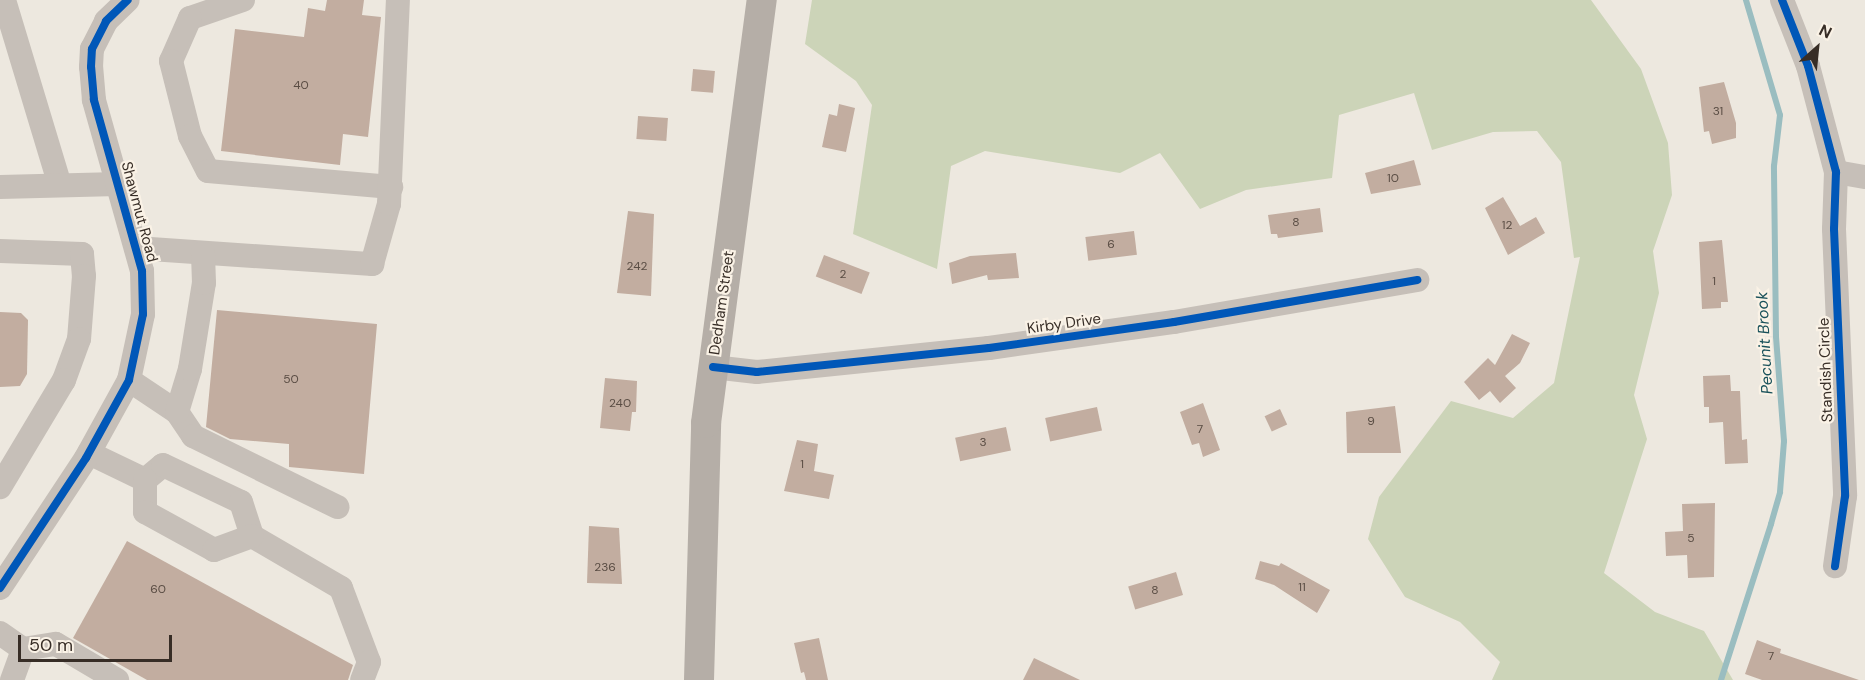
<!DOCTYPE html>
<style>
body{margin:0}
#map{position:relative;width:1865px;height:680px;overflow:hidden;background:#ede8df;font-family:"DM Sans",sans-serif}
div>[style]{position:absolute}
.green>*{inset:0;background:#ccd4b8}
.stream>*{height:6px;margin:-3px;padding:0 3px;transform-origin:3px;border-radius:3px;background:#9abdc0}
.building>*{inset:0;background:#c2ada0;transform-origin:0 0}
.minor>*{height:24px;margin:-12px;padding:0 12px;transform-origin:12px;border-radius:12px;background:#c6bfb8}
.major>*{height:30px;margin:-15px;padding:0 15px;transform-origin:15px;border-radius:15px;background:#b5aea7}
.cycleway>*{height:8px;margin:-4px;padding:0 4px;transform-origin:4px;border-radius:4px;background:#0057b8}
span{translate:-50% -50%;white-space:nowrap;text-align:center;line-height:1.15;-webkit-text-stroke:4.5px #faf2e6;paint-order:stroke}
.number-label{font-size:12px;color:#5a4d44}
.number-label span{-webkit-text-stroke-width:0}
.street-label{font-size:15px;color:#372d26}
.water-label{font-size:16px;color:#19515a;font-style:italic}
.north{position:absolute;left:1787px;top:18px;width:60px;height:60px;-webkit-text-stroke:4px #faf2e6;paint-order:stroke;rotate:27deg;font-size:16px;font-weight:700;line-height:24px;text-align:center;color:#372d26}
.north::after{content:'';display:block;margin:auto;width:21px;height:27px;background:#372d26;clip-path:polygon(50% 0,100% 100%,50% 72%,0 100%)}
.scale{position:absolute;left:18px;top:635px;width:154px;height:27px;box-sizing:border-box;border:3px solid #372d26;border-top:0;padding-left:8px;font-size:18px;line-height:21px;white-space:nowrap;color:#372d26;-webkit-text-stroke:4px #faf2e6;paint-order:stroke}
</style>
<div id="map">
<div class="green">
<div style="clip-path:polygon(812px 0,1591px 0,1641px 69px,1668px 143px,1672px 195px,1653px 251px,1659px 293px,1634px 395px,1647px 439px,1604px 573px,1655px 612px,1704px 631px,1733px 680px,1492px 680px,1500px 662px,1460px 622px,1405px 597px,1368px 539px,1379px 497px,1451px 401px,1513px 418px,1554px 383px,1580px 257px,1574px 258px,1561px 162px,1537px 131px,1493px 132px,1432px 150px,1414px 93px,1339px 115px,1332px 178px,1246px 190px,1200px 209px,1160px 153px,1120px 173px,985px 151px,951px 166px,937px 269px,853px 234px,872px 105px,856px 81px,805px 44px)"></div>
</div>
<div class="stream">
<div style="left:1721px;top:680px;width:164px;rotate:-72.2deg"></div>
<div style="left:1771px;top:524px;width:33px;rotate:-74deg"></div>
<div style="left:1780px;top:492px;width:51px;rotate:-85.5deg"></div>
<div style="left:1784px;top:441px;width:105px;rotate:-94.4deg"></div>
<div style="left:1776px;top:336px;width:170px;rotate:-90.7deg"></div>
<div style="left:1774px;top:166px;width:51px;rotate:-83.3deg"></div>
<div style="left:1780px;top:115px;width:120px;rotate:-106.5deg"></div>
</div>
<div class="building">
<div style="clip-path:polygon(327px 0,364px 0,362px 15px,381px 17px,368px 137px,343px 134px,340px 165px,221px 151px,235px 29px,304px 37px,308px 8px,325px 11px)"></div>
<div style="left:693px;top:69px;width:22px;height:22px;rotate:5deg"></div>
<div style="clip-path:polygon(1724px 82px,1736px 123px,1736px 138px,1712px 144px,1709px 131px,1704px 132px,1699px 87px)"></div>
<div style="clip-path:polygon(839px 104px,855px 108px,846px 152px,822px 147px,829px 114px,837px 116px)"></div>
<div style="left:638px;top:116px;width:30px;height:23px;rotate:4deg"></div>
<div style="clip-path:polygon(1414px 160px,1421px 185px,1371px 194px,1365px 173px)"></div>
<div style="clip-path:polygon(1503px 197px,1520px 226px,1536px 217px,1545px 233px,1508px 255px,1485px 208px)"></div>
<div style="clip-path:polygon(1320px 208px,1323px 232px,1278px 238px,1277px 234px,1271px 234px,1268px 215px)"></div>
<div style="clip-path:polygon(628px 211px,654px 214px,651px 296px,617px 293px)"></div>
<div style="left:1134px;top:231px;width:24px;height:49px;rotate:83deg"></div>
<div style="clip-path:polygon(1722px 240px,1728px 302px,1721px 302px,1721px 308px,1702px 309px,1699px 242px)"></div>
<div style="clip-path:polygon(1016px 253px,1019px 278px,988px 280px,987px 275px,952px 284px,949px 263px,970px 256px)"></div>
<div style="left:824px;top:255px;width:49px;height:23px;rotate:21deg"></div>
<div style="clip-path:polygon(217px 310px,377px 324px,364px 474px,289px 467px,289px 444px,230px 439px,206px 427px)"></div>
<div style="clip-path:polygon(0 312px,21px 313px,28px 320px,27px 374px,20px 386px,0 387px)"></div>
<div style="clip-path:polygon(1512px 334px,1530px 343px,1520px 363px,1505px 376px,1516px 388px,1500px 403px,1490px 391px,1479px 400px,1464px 382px,1488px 358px,1495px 365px)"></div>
<div style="clip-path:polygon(1730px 375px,1731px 391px,1740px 391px,1742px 440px,1747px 439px,1748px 463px,1725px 464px,1723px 422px,1709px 423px,1709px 407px,1704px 407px,1703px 376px)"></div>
<div style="clip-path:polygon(605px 378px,637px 381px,636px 412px,632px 412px,630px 431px,600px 428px)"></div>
<div style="clip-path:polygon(1203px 403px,1220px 450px,1203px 457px,1199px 443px,1192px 445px,1180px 412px)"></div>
<div style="clip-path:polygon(1395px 406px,1401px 453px,1347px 453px,1346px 412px)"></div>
<div style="left:1097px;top:407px;width:24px;height:53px;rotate:78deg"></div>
<div style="left:1280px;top:409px;width:17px;height:17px;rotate:65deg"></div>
<div style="left:1006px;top:427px;width:24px;height:52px;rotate:78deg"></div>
<div style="clip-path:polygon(797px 440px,818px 444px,814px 471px,834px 475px,829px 499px,784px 491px)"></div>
<div style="clip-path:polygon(1715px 503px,1714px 577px,1688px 578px,1687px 555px,1666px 556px,1665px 532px,1683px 531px,1682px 504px)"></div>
<div style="clip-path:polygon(589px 526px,619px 528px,622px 584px,587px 583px)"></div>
<div style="clip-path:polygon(127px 541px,353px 665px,348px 680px,147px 680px,73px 638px)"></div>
<div style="clip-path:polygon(1260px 561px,1279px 566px,1281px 563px,1330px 590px,1317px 613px,1274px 585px,1255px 579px)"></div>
<div style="left:1176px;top:572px;width:24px;height:50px;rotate:73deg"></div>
<div style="clip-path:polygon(819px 638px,828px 680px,806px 680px,804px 672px,801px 673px,794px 643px)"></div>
<div style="clip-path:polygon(1757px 640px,1781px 649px,1780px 653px,1859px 680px,1762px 680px,1745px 674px)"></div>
<div style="clip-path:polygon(1034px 658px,1080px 680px,1023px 680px)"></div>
</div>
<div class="minor">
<div style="left:4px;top:0;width:193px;rotate:73.2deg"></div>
<div style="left:243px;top:0;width:56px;rotate:161.2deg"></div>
<div style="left:190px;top:18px;width:47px;rotate:113.8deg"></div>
<div style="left:171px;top:61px;width:77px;rotate:75.8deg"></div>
<div style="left:190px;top:136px;width:39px;rotate:63deg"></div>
<div style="left:208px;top:171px;width:184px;rotate:5deg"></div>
<div style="left:1782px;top:0;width:71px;rotate:68.5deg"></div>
<div style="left:1808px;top:66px;width:110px;rotate:75.2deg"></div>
<div style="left:1836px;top:172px;width:57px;rotate:92deg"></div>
<div style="left:1834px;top:229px;width:267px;rotate:87.6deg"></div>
<div style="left:1845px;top:496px;width:71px;rotate:98.1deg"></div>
<div style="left:1836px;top:172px;width:29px;rotate:10deg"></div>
<div style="left:0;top:187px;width:118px;rotate:-1.5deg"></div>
<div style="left:136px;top:248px;width:237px;rotate:3.9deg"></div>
<div style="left:372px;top:264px;width:62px;rotate:-74.2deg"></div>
<div style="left:389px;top:204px;width:204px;rotate:-87.5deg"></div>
<div style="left:0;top:251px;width:82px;rotate:2.1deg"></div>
<div style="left:82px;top:254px;width:22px;rotate:85deg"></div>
<div style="left:84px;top:276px;width:63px;rotate:94.5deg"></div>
<div style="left:79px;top:339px;width:44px;rotate:110.1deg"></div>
<div style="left:64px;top:380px;width:125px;rotate:120.9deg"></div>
<div style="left:713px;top:367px;width:44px;rotate:6.5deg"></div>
<div style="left:757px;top:372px;width:233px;rotate:-5.9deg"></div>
<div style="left:989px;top:348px;width:187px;rotate:-8deg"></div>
<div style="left:1174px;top:322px;width:247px;rotate:-9.8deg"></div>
<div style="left:129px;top:380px;width:58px;rotate:33.7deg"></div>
<div style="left:177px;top:412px;width:29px;rotate:56deg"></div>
<div style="left:193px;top:436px;width:161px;rotate:26.2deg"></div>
<div style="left:177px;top:412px;width:45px;rotate:-73.2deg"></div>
<div style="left:190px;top:369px;width:87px;rotate:-80.8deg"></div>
<div style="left:204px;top:283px;width:30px;rotate:-92deg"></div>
<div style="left:89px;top:453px;width:62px;rotate:25.7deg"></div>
<div style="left:145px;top:480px;width:23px;rotate:-40deg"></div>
<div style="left:163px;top:465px;width:86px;rotate:25.4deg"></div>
<div style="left:241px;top:502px;width:36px;rotate:72deg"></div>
<div style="left:252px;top:536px;width:103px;rotate:30.3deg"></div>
<div style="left:341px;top:588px;width:79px;rotate:69.3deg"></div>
<div style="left:369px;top:662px;width:19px;rotate:111deg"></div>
<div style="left:145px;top:480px;width:32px;rotate:90deg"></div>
<div style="left:145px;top:512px;width:79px;rotate:28.8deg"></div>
<div style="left:214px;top:550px;width:40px;rotate:-20.2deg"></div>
<div style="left:0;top:588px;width:156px;rotate:-56.5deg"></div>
<div style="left:86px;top:458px;width:89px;rotate:-61.1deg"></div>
<div style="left:129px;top:380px;width:67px;rotate:-78deg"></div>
<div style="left:143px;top:314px;width:43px;rotate:-91.3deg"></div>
<div style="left:142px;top:271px;width:178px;rotate:-105.7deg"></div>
<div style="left:94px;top:100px;width:33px;rotate:-95deg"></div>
<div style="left:91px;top:67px;width:18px;rotate:-87deg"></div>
<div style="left:92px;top:49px;width:31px;rotate:-63deg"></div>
<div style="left:106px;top:21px;width:30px;rotate:-44deg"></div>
<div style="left:0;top:633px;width:28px;rotate:35deg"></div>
<div style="left:23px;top:649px;width:33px;rotate:-9deg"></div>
<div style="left:56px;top:644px;width:71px;rotate:30.5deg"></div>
<div style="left:12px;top:680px;width:33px;rotate:-70deg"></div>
</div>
<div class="major">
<div style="left:699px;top:680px;width:257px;rotate:-88.4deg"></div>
<div style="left:706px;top:423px;width:427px;rotate:-82.5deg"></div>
</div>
<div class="cycleway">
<div style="left:1782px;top:0;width:71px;rotate:68.5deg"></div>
<div style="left:1808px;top:66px;width:110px;rotate:75.2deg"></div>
<div style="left:1836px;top:172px;width:57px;rotate:92deg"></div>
<div style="left:1834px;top:229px;width:267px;rotate:87.6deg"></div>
<div style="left:1845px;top:496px;width:71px;rotate:98.1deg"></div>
<div style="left:713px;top:367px;width:44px;rotate:6.5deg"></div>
<div style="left:757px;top:372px;width:233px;rotate:-5.9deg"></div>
<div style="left:989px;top:348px;width:187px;rotate:-8deg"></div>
<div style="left:1174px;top:322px;width:247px;rotate:-9.8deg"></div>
<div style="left:0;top:588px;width:156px;rotate:-56.5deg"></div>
<div style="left:86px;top:458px;width:89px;rotate:-61.1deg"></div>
<div style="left:129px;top:380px;width:67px;rotate:-78deg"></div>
<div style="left:143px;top:314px;width:43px;rotate:-91.3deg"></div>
<div style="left:142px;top:271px;width:178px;rotate:-105.7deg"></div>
<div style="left:94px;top:100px;width:33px;rotate:-95deg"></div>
<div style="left:91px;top:67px;width:18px;rotate:-87deg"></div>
<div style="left:92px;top:49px;width:31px;rotate:-63deg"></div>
<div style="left:106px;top:21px;width:30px;rotate:-44deg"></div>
</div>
<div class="number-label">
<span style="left:301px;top:86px">40</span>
<span style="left:1718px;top:112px">31</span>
<span style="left:1393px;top:179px">10</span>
<span style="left:1296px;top:223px">8</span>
<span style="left:1507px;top:226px">12</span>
<span style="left:1111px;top:245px">6</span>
<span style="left:637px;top:267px">242</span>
<span style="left:843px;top:275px">2</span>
<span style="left:1714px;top:282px">1</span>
<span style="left:291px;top:380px">50</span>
<span style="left:620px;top:404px">240</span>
<span style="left:1371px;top:422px">9</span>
<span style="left:1200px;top:430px">7</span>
<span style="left:983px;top:443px">3</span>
<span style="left:802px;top:465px">1</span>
<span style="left:1691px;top:539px">5</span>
<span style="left:605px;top:568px">236</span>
<span style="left:1302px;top:588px">11</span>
<span style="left:158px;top:590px">60</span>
<span style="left:1155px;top:591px">8</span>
<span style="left:1771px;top:657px">7</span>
</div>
<div class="street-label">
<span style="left:139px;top:212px;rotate:75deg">Shawmut Road</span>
<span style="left:722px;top:303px;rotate:-82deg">Dedham Street</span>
<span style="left:1064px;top:324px;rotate:-8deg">Kirby Drive</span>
<span style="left:1826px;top:370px;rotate:-92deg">Standish Circle</span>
</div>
<div class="water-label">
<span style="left:1765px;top:343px;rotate:-93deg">Pecunit Brook</span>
</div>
<div class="north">N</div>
<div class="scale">50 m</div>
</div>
